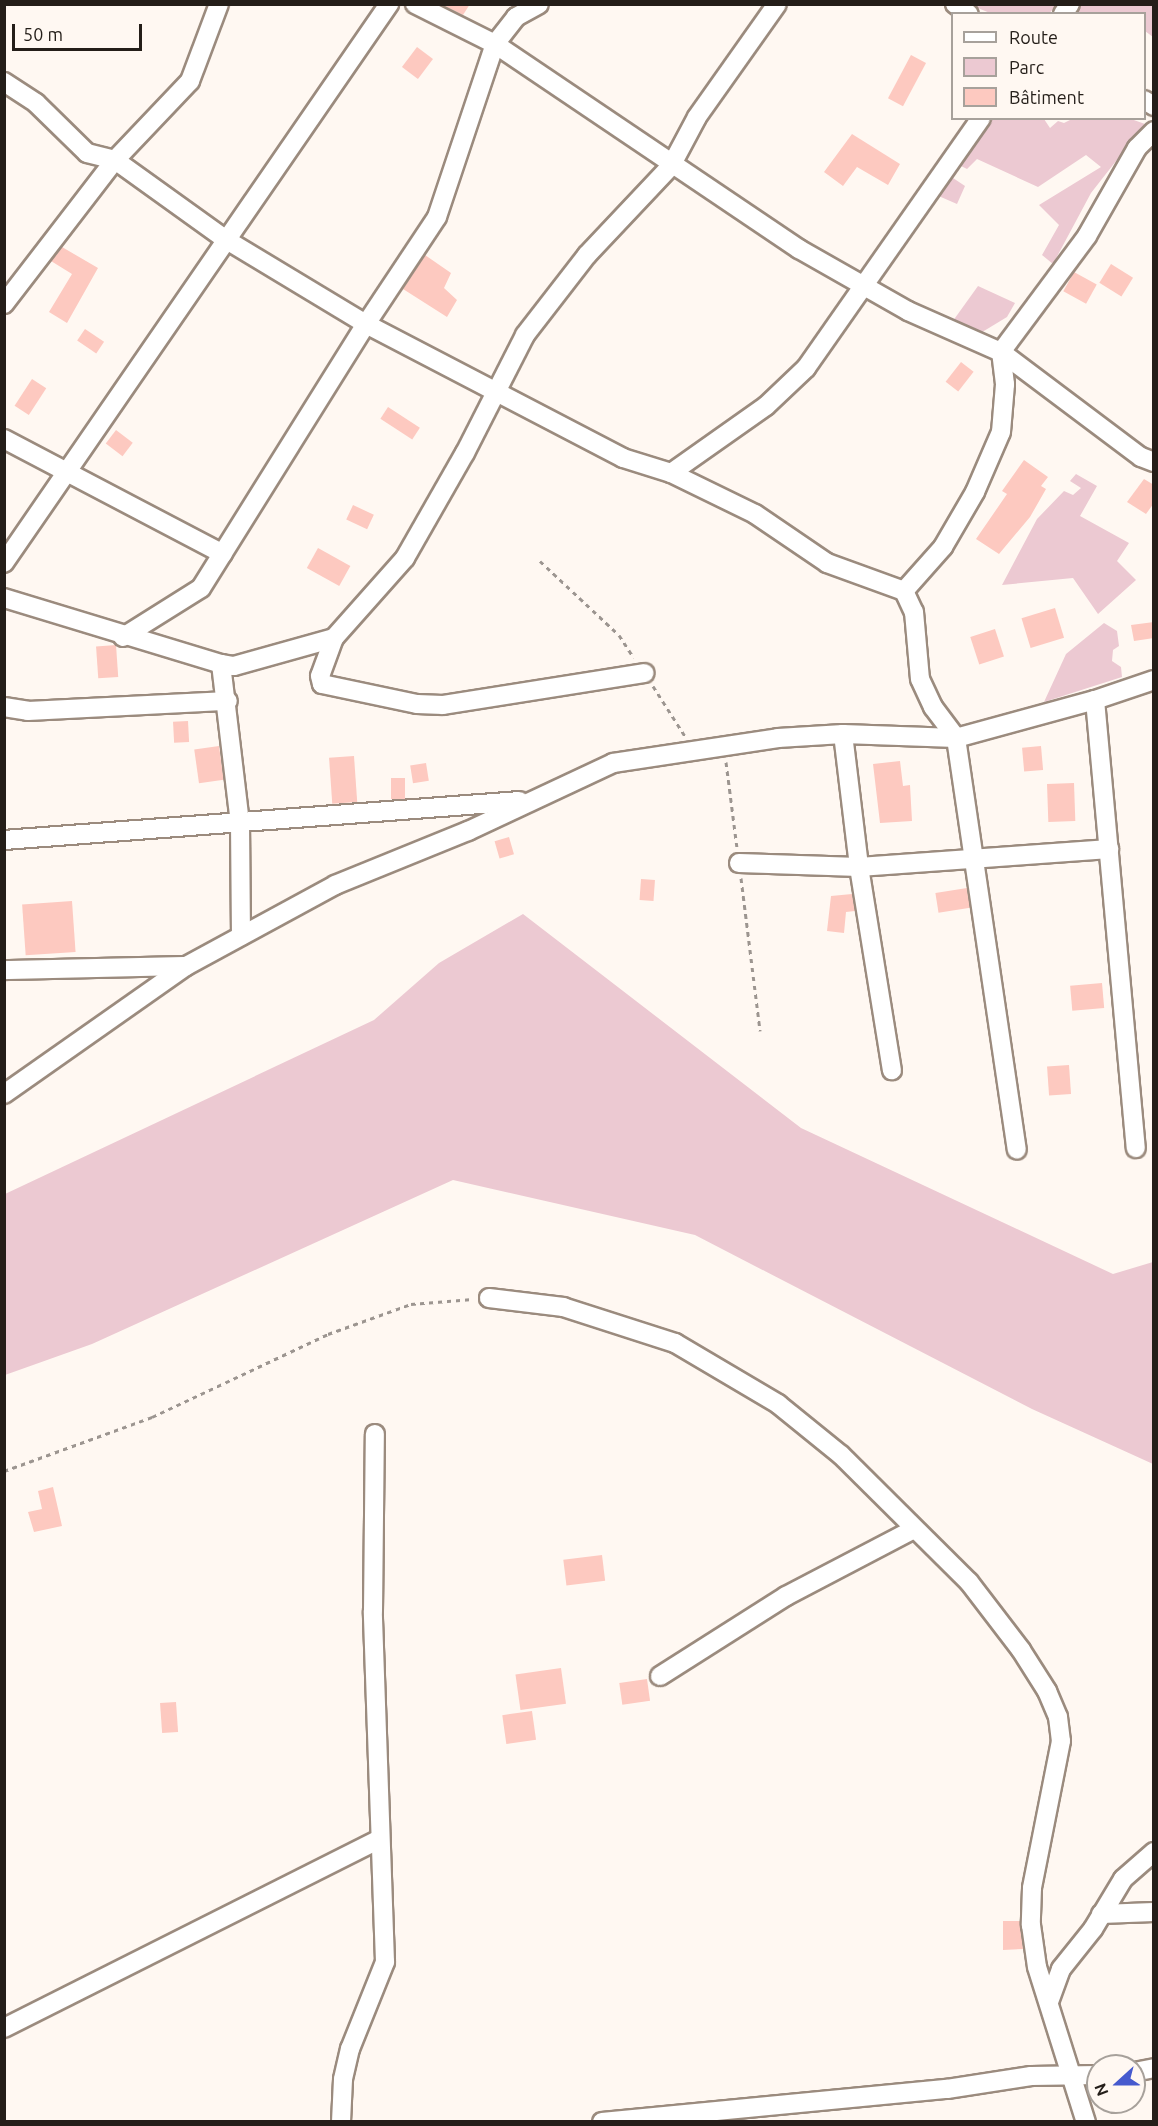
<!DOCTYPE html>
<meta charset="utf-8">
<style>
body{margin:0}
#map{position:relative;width:1158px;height:2126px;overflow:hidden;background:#fff8f2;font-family:Ubuntu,sans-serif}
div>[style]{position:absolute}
.green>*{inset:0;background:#ecc9d2}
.building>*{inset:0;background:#fdc9c0;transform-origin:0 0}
.path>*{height:3px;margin-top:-1.5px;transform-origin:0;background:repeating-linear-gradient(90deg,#9c9590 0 4.5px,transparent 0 9px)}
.roads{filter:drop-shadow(2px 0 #9b8b7e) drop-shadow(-2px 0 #9b8b7e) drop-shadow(0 2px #9b8b7e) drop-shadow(0 -2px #9b8b7e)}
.minor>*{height:18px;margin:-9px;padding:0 9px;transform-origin:9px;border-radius:9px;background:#fff}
span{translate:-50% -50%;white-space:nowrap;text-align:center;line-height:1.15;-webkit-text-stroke:4.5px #fff8f2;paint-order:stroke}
.frame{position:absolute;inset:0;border:6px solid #241e19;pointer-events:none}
.legend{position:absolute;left:951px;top:12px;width:195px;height:108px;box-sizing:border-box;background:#fff8f2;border:2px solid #a7a19b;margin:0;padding:8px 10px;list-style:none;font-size:18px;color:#241e19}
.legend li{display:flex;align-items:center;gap:12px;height:30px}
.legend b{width:30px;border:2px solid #a7a19b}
.north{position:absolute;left:1086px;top:2054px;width:60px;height:60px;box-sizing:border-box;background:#fff8f2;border:2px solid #a7a19b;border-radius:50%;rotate:249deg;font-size:16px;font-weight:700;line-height:24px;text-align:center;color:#241e19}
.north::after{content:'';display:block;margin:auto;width:21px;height:27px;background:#465ace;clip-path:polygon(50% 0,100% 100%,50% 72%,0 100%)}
.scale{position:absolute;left:12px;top:24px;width:130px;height:27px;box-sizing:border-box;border:3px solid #241e19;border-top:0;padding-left:8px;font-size:18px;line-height:21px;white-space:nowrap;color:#241e19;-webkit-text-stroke:4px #fff8f2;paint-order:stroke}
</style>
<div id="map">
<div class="green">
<div style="clip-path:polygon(1056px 5px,1049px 14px,990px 13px,973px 6px)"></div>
<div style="clip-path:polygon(1075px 5px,1153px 5px,1153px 37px,1145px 31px,1144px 14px,1068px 14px)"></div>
<div style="clip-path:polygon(984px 119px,1044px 119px,1050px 128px,1058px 121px,1064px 123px,1072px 119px,1131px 119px,1145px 124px,1091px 193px,1053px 264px,1042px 255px,1059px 225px,1039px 205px,1101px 167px,1086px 155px,1038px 187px,977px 159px,967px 169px,961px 166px,953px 178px,965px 186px,957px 204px,934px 194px)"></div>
<div style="clip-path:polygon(978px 286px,1015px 303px,1007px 317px,974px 337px,950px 325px)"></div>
<div style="clip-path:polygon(1076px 474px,1097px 486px,1080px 516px,1129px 543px,1117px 561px,1136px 580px,1098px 614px,1073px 578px,1002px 585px,1037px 519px,1064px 491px,1073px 495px,1081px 488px,1070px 481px)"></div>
<div style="clip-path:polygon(1104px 623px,1117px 631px,1119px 646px,1113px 650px,1112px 661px,1121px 667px,1122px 677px,1044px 702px,1066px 654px)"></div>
<div style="clip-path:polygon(523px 914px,801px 1128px,1113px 1274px,1153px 1262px,1153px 1464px,1032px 1409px,695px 1235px,453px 1180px,92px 1344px,5px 1375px,5px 1194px,374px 1020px,439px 963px)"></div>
</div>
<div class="building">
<div style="clip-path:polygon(441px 4px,470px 4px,463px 15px)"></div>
<div style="left:417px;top:47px;width:20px;height:25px;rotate:37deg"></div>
<div style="left:911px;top:55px;width:17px;height:49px;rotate:28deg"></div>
<div style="clip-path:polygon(852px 134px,900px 164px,888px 185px,857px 167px,843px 186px,824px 172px)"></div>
<div style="clip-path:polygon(62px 247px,98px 268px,67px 323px,49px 312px,72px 274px,51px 261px)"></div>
<div style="clip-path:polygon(425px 255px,451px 273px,444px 288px,457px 300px,447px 317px,403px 289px)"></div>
<div style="left:1111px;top:264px;width:26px;height:22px;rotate:32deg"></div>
<div style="left:1074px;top:272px;width:26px;height:22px;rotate:29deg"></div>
<div style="left:85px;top:329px;width:23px;height:14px;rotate:34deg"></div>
<div style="left:961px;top:362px;width:16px;height:25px;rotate:38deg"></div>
<div style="left:32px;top:379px;width:17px;height:32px;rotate:33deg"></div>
<div style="left:388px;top:407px;width:38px;height:14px;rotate:33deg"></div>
<div style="left:116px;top:430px;width:21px;height:17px;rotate:37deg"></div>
<div style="clip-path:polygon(1024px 460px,1048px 477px,1041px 486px,1046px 489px,1030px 517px,999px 554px,976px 539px,1007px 494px,1002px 491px)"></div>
<div style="clip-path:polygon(1144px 479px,1154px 485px,1154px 503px,1146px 514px,1127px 502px)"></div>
<div style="left:353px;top:505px;width:23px;height:16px;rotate:25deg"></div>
<div style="left:318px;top:548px;width:37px;height:23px;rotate:29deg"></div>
<div style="left:1055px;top:608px;width:31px;height:35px;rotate:73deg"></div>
<div style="clip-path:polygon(1154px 622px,1154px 638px,1134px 641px,1131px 625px)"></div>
<div style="left:995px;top:629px;width:29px;height:26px;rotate:72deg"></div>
<div style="left:116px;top:645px;width:32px;height:20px;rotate:86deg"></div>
<div style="left:188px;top:721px;width:21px;height:15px;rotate:87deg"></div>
<div style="left:219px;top:746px;width:34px;height:25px;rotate:82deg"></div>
<div style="left:1041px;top:746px;width:24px;height:19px;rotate:85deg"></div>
<div style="left:354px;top:756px;width:46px;height:25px;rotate:86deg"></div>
<div style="clip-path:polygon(900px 761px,903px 786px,910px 785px,912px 821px,880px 823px,873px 764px)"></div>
<div style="left:426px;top:763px;width:18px;height:16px;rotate:81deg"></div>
<div style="left:391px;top:778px;width:14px;height:21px"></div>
<div style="left:1074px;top:783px;width:38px;height:27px;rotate:88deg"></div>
<div style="left:509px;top:837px;width:18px;height:15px;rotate:74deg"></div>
<div style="left:641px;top:879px;width:14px;height:21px;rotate:4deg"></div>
<div style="left:967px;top:888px;width:20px;height:32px;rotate:81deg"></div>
<div style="clip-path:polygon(852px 894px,855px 911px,846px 912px,844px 933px,827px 931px,831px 896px)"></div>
<div style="left:72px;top:901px;width:51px;height:50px;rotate:86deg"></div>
<div style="left:1102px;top:983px;width:25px;height:32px;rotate:85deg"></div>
<div style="left:1069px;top:1065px;width:29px;height:22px;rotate:86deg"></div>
<div style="clip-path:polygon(53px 1487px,62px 1526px,34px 1532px,28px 1512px,42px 1509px,38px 1491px)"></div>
<div style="left:602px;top:1555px;width:26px;height:39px;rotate:83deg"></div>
<div style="left:561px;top:1668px;width:36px;height:46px;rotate:82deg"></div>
<div style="left:647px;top:1679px;width:22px;height:28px;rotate:82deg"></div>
<div style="left:176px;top:1702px;width:30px;height:16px;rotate:86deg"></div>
<div style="left:532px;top:1711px;width:29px;height:30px;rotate:82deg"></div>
<div style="clip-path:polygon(1003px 1921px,1020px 1921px,1023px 1949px,1003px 1950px)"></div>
</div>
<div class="path">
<div style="left:540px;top:561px;width:108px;rotate:43.1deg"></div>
<div style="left:619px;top:635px;width:27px;rotate:57deg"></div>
<div style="left:653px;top:686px;width:59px;rotate:57.4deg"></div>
<div style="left:726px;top:762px;width:87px;rotate:82.7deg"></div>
<div style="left:741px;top:878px;width:154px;rotate:82.9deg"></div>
<div style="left:4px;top:1471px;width:158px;rotate:-20deg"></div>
<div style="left:152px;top:1417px;width:195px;rotate:-25.2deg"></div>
<div style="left:328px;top:1334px;width:88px;rotate:-19.9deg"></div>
<div style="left:411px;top:1304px;width:62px;rotate:-4.6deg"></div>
</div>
<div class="roads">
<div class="minor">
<div style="left:415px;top:4px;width:89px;rotate:26.6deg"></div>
<div style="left:495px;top:44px;width:367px;rotate:34deg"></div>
<div style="left:799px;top:249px;width:125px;rotate:29.6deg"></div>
<div style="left:908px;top:311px;width:102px;rotate:23.8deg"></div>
<div style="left:1001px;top:352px;width:175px;rotate:36.9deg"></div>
<div style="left:1141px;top:457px;width:14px;rotate:21deg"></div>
<div style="left:955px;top:4px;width:17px;rotate:36deg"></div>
<div style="left:1063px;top:14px;width:12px;rotate:-55deg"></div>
<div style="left:4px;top:82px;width:38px;rotate:33deg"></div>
<div style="left:36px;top:103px;width:71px;rotate:44.4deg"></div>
<div style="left:87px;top:153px;width:29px;rotate:14deg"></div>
<div style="left:115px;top:160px;width:135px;rotate:35.7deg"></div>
<div style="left:225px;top:239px;width:165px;rotate:31.1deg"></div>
<div style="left:366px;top:324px;width:290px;rotate:27.5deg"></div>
<div style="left:623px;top:458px;width:50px;rotate:17.4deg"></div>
<div style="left:671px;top:473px;width:93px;rotate:26deg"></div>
<div style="left:755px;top:514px;width:87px;rotate:34.2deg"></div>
<div style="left:827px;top:563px;width:82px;rotate:20deg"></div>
<div style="left:904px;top:591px;width:23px;rotate:65deg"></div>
<div style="left:914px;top:612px;width:67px;rotate:84.9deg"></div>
<div style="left:920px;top:679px;width:31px;rotate:65deg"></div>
<div style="left:933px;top:707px;width:39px;rotate:53deg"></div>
<div style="left:956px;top:738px;width:416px;rotate:81.6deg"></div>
<div style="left:1144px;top:100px;width:12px;rotate:31deg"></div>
<div style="left:4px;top:304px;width:182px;rotate:-52.4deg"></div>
<div style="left:115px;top:160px;width:109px;rotate:-46.5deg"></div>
<div style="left:190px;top:81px;width:82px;rotate:-69.4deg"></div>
<div style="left:4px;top:439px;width:247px;rotate:27.7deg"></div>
<div style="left:671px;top:473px;width:116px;rotate:-35.2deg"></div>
<div style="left:766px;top:406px;width:55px;rotate:-43.5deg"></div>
<div style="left:806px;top:368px;width:305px;rotate:-55deg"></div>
<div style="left:4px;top:563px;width:679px;rotate:-55.44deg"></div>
<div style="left:904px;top:591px;width:59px;rotate:-48.4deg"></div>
<div style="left:943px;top:547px;width:64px;rotate:-59.8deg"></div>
<div style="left:975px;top:492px;width:65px;rotate:-66.6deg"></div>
<div style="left:1001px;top:432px;width:48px;rotate:-85.2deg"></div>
<div style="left:1005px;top:384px;width:32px;rotate:-97deg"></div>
<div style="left:1001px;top:352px;width:144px;rotate:-53.4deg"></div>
<div style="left:1087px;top:236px;width:101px;rotate:-60.4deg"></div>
<div style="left:1137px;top:148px;width:24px;rotate:-45deg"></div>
<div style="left:4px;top:598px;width:227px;rotate:16.9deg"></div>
<div style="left:221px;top:664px;width:13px;rotate:9deg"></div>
<div style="left:234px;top:666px;width:104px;rotate:-15.6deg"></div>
<div style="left:334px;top:638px;width:107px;rotate:-48.4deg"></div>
<div style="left:405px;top:558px;width:121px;rotate:-60.3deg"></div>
<div style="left:465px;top:453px;width:132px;rotate:-63deg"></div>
<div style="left:525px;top:335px;width:101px;rotate:-52.2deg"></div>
<div style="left:587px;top:255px;width:122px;rotate:-46.7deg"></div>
<div style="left:671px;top:166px;width:55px;rotate:-62deg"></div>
<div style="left:697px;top:117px;width:138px;rotate:-54.7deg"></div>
<div style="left:123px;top:637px;width:92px;rotate:-32.1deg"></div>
<div style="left:201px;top:588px;width:311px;rotate:-58deg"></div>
<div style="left:366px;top:324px;width:128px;rotate:-56.4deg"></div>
<div style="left:437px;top:217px;width:182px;rotate:-71.5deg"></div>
<div style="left:495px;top:44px;width:34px;rotate:-52deg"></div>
<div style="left:516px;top:17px;width:26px;rotate:-29deg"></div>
<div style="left:334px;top:638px;width:40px;rotate:110.2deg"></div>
<div style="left:320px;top:676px;width:8px;rotate:76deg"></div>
<div style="left:322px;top:684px;width:97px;rotate:11.9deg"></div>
<div style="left:417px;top:704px;width:26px;rotate:2deg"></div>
<div style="left:443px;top:705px;width:204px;rotate:-9deg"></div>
<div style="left:221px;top:664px;width:160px;rotate:83.2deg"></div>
<div style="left:240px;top:823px;width:113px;rotate:89.5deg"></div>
<div style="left:1095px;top:700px;width:450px;rotate:84.8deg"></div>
<div style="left:4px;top:707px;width:24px;rotate:9deg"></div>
<div style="left:28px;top:711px;width:200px;rotate:-2.9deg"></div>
<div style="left:843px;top:734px;width:134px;rotate:83.1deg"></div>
<div style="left:859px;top:867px;width:206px;rotate:80.8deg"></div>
<div style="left:4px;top:840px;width:517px;rotate:-4.32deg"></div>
<div style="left:739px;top:863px;width:120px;rotate:1.9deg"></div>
<div style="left:859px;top:867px;width:251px;rotate:-4.1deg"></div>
<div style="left:4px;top:970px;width:182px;rotate:-1.3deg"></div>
<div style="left:186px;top:966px;width:170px;rotate:-28.5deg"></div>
<div style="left:335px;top:885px;width:144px;rotate:-22.1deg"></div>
<div style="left:468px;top:831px;width:160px;rotate:-25.1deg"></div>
<div style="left:613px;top:763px;width:167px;rotate:-8.6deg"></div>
<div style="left:778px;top:738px;width:65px;rotate:-3.5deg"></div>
<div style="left:843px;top:734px;width:113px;rotate:2deg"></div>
<div style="left:956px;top:738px;width:144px;rotate:-15.3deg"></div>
<div style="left:1095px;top:700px;width:62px;rotate:-18.7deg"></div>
<div style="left:4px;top:1094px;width:221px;rotate:-35.1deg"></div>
<div style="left:489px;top:1298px;width:75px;rotate:6.9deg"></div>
<div style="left:563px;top:1307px;width:118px;rotate:17.8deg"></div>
<div style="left:675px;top:1343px;width:120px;rotate:30.6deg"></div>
<div style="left:778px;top:1404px;width:81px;rotate:39deg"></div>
<div style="left:841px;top:1455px;width:180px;rotate:44.8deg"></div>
<div style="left:969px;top:1582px;width:86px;rotate:52.6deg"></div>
<div style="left:1021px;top:1650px;width:49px;rotate:57.6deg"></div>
<div style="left:1047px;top:1691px;width:28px;rotate:67deg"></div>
<div style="left:1058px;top:1717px;width:24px;rotate:83deg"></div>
<div style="left:1061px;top:1741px;width:150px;rotate:101.2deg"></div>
<div style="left:1032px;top:1888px;width:37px;rotate:92deg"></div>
<div style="left:1031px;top:1925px;width:42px;rotate:81.9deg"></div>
<div style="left:1037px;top:1967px;width:163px;rotate:72.5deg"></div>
<div style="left:660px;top:1676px;width:149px;rotate:-32.4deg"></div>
<div style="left:786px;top:1596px;width:144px;rotate:-27.6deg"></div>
<div style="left:1101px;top:1914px;width:53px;rotate:-2.2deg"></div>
<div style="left:1049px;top:2002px;width:35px;rotate:-70deg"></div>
<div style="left:1061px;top:1969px;width:51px;rotate:-51.3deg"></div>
<div style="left:1093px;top:1929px;width:58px;rotate:-59deg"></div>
<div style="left:1123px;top:1879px;width:41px;rotate:-41.1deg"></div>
<div style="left:4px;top:2028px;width:420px;rotate:-26.7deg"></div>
<div style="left:1134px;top:2072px;width:20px;rotate:-11deg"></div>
<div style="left:341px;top:2122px;width:43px;rotate:-87.3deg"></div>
<div style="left:343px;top:2079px;width:31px;rotate:-77deg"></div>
<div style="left:350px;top:2049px;width:94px;rotate:-68.1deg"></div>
<div style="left:385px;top:1962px;width:351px;rotate:-92deg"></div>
<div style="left:373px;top:1611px;width:177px;rotate:-89.4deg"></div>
<div style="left:602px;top:2122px;width:347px;rotate:-5.5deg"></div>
<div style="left:947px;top:2089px;width:85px;rotate:-8.8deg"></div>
<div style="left:1031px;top:2076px;width:67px;rotate:-0.9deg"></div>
</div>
</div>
<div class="frame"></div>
<ul class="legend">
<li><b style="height:8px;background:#fff"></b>Route</li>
<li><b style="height:16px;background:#ecc9d2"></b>Parc</li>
<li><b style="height:16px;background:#fdc9c0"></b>Bâtiment</li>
</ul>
<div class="north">N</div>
<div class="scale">50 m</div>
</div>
